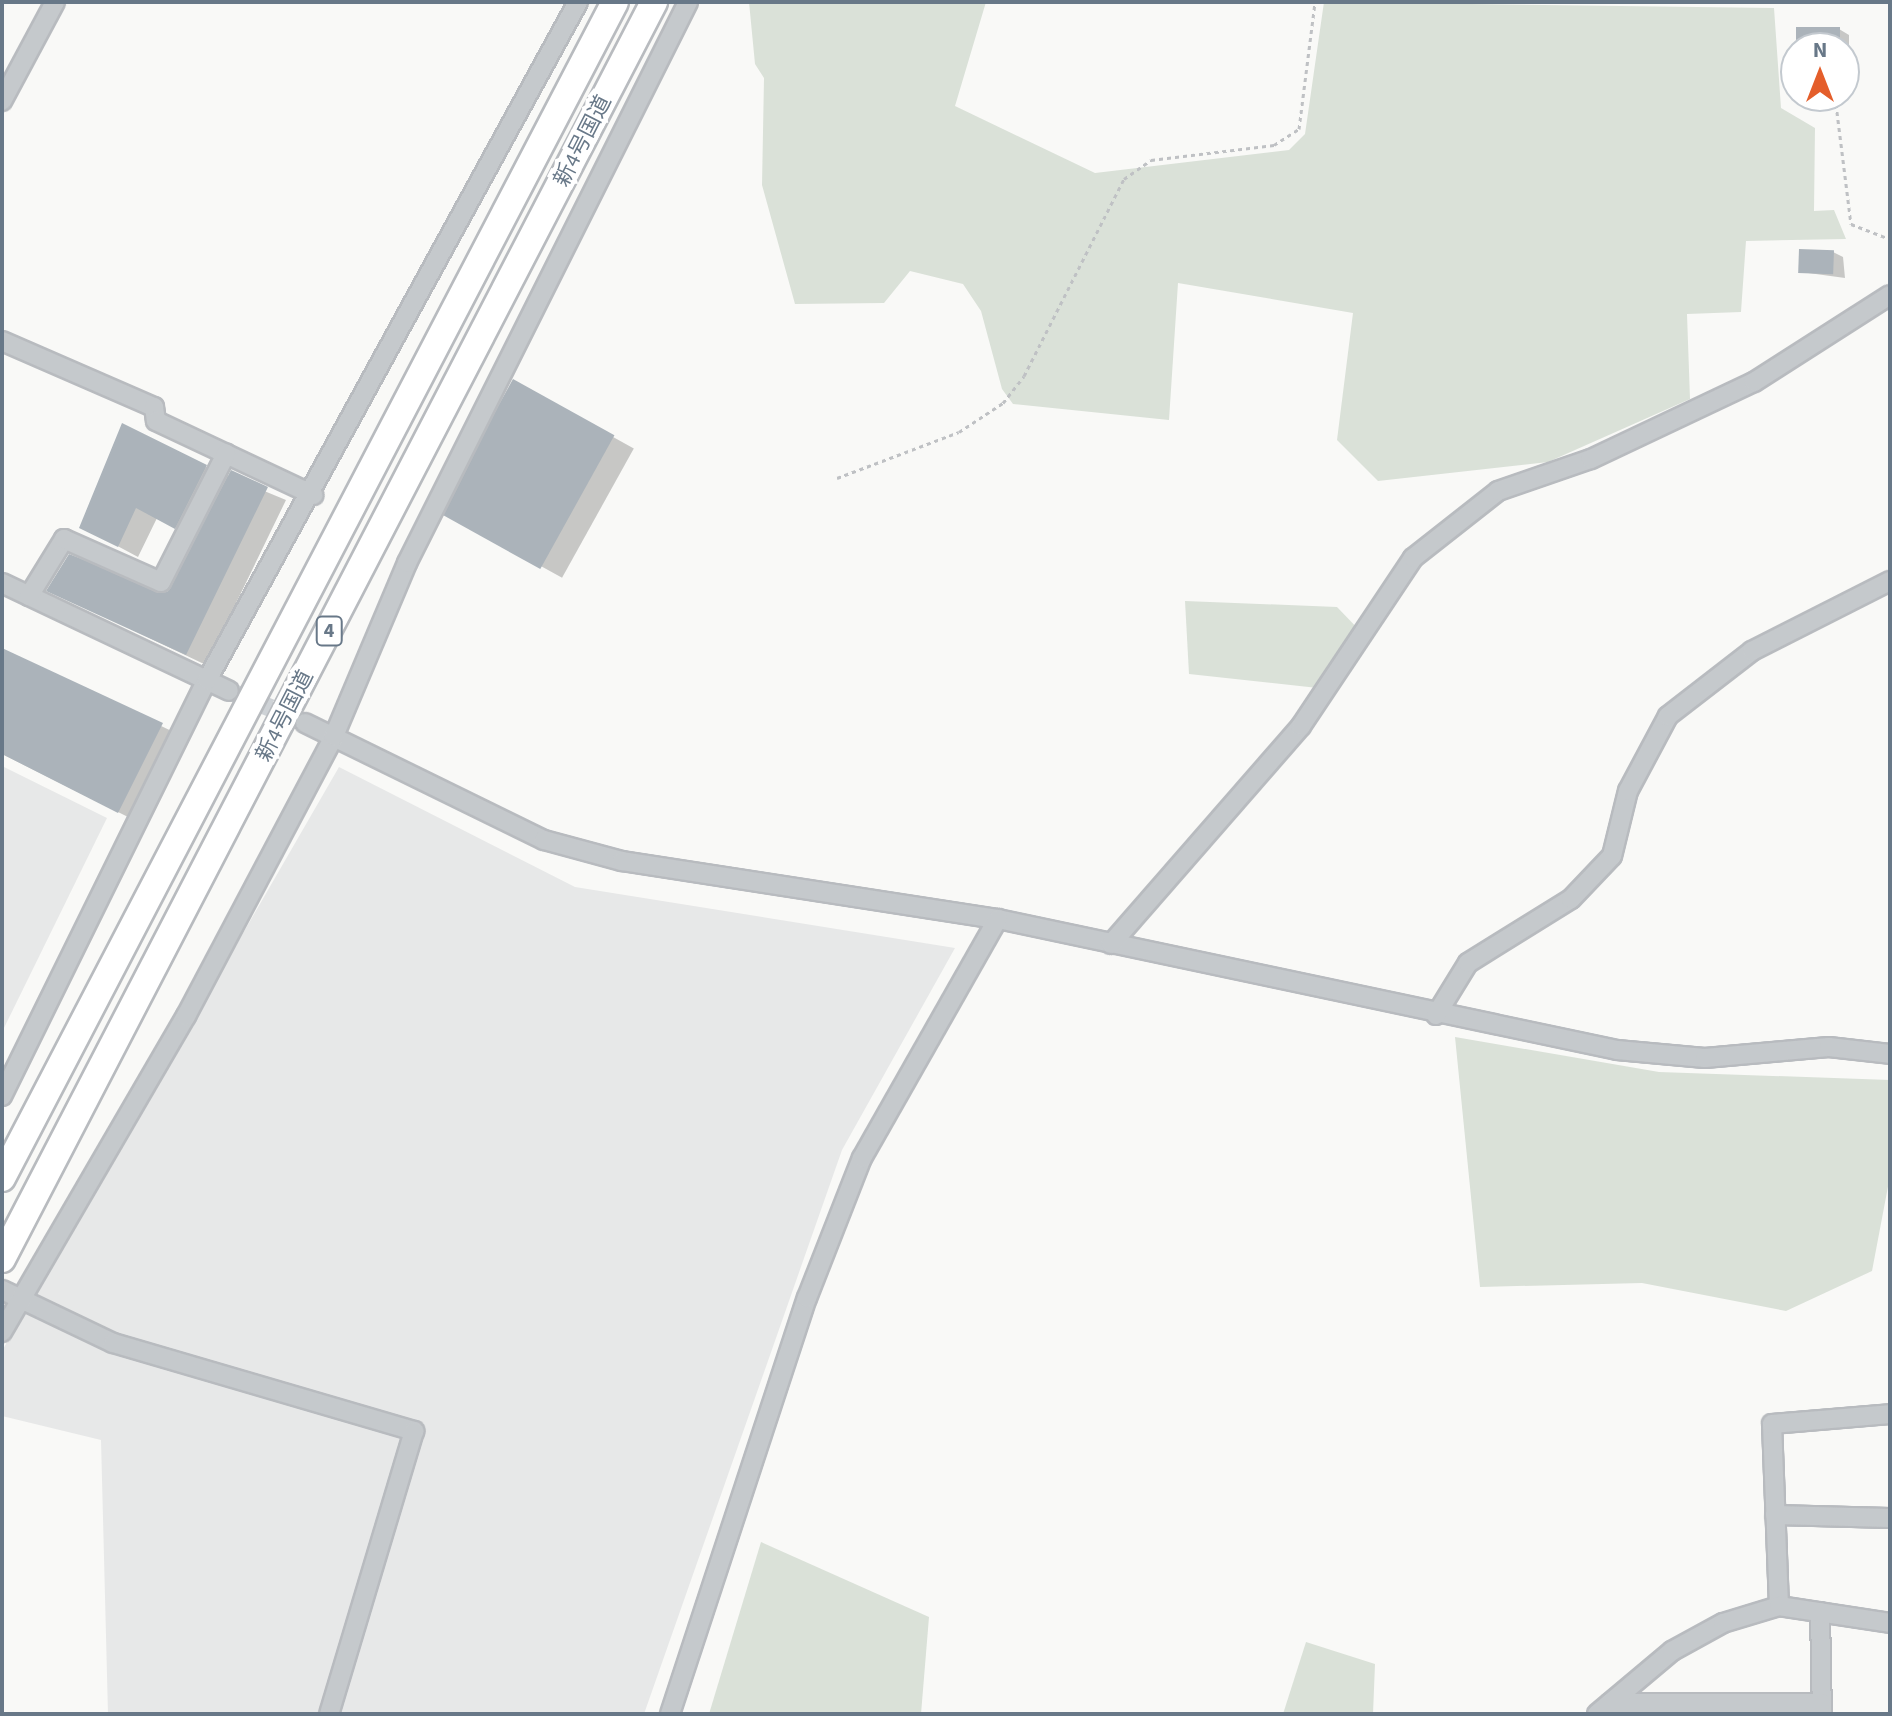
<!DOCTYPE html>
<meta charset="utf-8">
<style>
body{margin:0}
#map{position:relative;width:1892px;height:1716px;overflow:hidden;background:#f9f9f7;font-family:"Source Sans 3","Noto Sans JP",sans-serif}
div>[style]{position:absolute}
.built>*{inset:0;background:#e7e8e8}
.green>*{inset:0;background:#dae1d8}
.shadow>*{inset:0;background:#0003;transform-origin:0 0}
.building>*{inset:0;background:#abb3ba;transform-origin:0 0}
.minor-tunnel>*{height:18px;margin-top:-9px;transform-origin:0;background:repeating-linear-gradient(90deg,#ced2d6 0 18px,transparent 0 27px)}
.path>*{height:3px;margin-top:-1.5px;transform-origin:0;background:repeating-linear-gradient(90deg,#bfc1c4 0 4px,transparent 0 8px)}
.roads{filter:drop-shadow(2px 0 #b8bbbf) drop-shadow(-2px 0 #b8bbbf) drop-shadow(0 2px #b8bbbf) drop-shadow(0 -2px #b8bbbf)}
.minor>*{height:18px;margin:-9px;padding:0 9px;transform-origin:9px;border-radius:9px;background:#c5c9cc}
.highway>*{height:26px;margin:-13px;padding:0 13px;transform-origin:13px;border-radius:13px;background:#fff}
span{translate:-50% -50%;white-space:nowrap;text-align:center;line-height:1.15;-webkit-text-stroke:8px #fff;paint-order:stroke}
.shield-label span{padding:2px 6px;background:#fff;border:2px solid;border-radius:6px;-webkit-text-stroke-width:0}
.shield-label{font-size:20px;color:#687888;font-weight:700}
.street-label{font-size:22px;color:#687888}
.frame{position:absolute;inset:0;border:4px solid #687888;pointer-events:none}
.north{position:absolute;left:1780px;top:32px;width:80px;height:80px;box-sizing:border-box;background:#fff;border:2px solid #c3c9cf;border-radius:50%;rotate:0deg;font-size:22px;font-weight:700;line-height:32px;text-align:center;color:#687888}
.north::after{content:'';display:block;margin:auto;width:28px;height:36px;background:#e45e2b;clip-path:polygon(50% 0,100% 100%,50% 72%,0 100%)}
</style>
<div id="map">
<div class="built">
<div style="clip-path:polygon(2px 766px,107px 818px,2px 1032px)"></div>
<div style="clip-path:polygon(339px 767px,575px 887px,955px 948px,842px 1150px,644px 1714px,108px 1714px,101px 1440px,2px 1416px,2px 1351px)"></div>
</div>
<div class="green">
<div style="clip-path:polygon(749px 2px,986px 2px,955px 106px,1095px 173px,1289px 150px,1305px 134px,1324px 2px,1774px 8px,1781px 108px,1815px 128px,1814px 211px,1834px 210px,1846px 239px,1746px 241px,1741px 312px,1687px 314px,1690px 399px,1548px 462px,1378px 481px,1337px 440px,1353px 313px,1178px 283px,1169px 420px,1013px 404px,1002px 389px,981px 311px,963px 284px,910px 271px,884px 303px,795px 304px,762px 185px,764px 78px,755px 64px)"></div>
<div style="clip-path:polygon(1185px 601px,1337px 607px,1364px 635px,1327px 689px,1189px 674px)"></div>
<div style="clip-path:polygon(1455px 1037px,1659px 1072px,1890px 1080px,1890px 1176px,1872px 1271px,1786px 1311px,1642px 1283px,1480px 1287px)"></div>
<div style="clip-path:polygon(761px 1542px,929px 1617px,921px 1714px,709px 1714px)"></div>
<div style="clip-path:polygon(1306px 1642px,1375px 1664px,1373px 1714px,1283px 1714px)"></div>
</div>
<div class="shadow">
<div style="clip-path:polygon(1839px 29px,1849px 35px,1849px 57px,1844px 48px,1799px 48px)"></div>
<div style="clip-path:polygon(1833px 252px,1843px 257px,1845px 278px,1801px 272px)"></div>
<div style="left:514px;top:382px;width:137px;height:148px;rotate:29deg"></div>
<div style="clip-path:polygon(206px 467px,286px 500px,206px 665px,49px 590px,168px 595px,197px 539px,157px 518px,138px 557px,82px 527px)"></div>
<div style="clip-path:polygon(2px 650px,182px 736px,138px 822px,2px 754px)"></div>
</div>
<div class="building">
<div style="left:1796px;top:27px;width:44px;height:21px"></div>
<div style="left:1799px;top:249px;width:35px;height:24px;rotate:2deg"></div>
<div style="left:513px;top:379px;width:116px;height:153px;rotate:29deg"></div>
<div style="clip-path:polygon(122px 423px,207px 465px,175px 529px,136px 508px,118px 547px,79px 528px)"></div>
<div style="clip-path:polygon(231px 470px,268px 487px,186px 655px,46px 591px,69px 554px,167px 592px)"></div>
<div style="clip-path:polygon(2px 648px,163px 723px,118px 813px,2px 754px)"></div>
</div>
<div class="minor-tunnel">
<div style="left:229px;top:691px;width:71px;rotate:22.2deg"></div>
</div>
<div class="path">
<div style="left:1835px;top:96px;width:129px;rotate:82.9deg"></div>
<div style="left:1851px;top:224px;width:42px;rotate:21deg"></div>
<div style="left:837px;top:478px;width:130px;rotate:-20.7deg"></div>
<div style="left:959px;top:432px;width:53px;rotate:-33.4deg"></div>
<div style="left:1003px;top:403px;width:34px;rotate:-52deg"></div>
<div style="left:1024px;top:376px;width:221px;rotate:-63.1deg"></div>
<div style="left:1124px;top:179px;width:33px;rotate:-35deg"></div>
<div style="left:1151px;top:160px;width:124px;rotate:-7deg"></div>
<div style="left:1274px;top:145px;width:30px;rotate:-33deg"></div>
<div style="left:1299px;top:129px;width:128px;rotate:-82.8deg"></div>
</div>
<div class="roads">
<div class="minor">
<div style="left:2px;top:101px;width:112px;rotate:-61.8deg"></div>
<div style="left:2px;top:341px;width:166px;rotate:23.5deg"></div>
<div style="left:154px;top:407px;width:14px;rotate:82deg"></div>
<div style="left:156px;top:421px;width:174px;rotate:25.2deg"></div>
<div style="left:2px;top:583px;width:251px;rotate:25.4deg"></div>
<div style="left:29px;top:596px;width:67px;rotate:-58.4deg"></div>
<div style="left:64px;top:539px;width:106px;rotate:23.9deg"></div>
<div style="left:161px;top:582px;width:144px;rotate:-63.1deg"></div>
<div style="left:305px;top:723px;width:266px;rotate:26.1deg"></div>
<div style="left:544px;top:840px;width:81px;rotate:15.1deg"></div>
<div style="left:622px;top:861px;width:380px;rotate:8.8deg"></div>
<div style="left:998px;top:919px;width:633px;rotate:11.95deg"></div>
<div style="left:1617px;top:1050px;width:88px;rotate:5.2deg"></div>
<div style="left:1705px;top:1058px;width:124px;rotate:-5.1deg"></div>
<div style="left:1829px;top:1047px;width:61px;rotate:6.5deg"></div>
<div style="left:1111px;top:944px;width:289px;rotate:-48.9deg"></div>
<div style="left:1301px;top:726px;width:202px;rotate:-56.3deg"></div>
<div style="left:1413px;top:558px;width:108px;rotate:-38.2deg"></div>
<div style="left:1498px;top:491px;width:98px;rotate:-19deg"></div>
<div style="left:1591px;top:459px;width:180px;rotate:-25.3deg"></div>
<div style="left:1754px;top:382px;width:161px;rotate:-32.6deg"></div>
<div style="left:1436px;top:1015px;width:61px;rotate:-58.4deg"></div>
<div style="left:1468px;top:963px;width:121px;rotate:-31.9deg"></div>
<div style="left:1571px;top:899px;width:59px;rotate:-46.4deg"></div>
<div style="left:1612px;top:856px;width:67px;rotate:-76.2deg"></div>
<div style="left:1628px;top:791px;width:85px;rotate:-61.9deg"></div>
<div style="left:1668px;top:716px;width:106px;rotate:-37.7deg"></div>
<div style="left:1752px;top:651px;width:155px;rotate:-26.9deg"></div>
<div style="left:2px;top:1096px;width:464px;rotate:-63.8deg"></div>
<div style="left:207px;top:680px;width:773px;rotate:-61.31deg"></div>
<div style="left:2px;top:1290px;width:123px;rotate:25.5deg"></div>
<div style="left:113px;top:1343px;width:314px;rotate:16.3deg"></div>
<div style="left:414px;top:1431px;width:295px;rotate:106.7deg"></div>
<div style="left:2px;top:1332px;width:366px;rotate:-59.8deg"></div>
<div style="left:186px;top:1016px;width:317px;rotate:-62.1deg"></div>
<div style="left:334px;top:736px;width:188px;rotate:-67.1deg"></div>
<div style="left:407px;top:563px;width:627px;rotate:-63.39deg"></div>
<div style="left:1775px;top:1515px;width:115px;rotate:1.5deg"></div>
<div style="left:1779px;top:1606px;width:182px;rotate:-92.2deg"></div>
<div style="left:1772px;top:1424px;width:118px;rotate:-4.8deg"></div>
<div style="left:1820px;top:1612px;width:101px;rotate:88.9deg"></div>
<div style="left:1610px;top:1703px;width:212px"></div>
<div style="left:670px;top:1714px;width:438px;rotate:-71.8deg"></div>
<div style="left:807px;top:1298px;width:150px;rotate:-68.6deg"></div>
<div style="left:862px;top:1158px;width:275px;rotate:-60.4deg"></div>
<div style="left:1597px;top:1714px;width:98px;rotate:-40deg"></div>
<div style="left:1672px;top:1651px;width:58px;rotate:-28.8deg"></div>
<div style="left:1723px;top:1623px;width:59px;rotate:-16.9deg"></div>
<div style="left:1779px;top:1606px;width:112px;rotate:8.7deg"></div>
</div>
<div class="highway">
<div style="left:2px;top:1178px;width:1326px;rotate:-62.47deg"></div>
<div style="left:2px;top:1259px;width:1416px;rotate:-62.58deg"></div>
</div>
</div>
<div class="shield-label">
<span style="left:329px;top:631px">4</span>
</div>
<div class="street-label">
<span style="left:583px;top:141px;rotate:-63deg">新4号国道</span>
<span style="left:285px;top:716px;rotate:-63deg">新4号国道</span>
</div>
<div class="frame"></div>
<div class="north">N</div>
</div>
